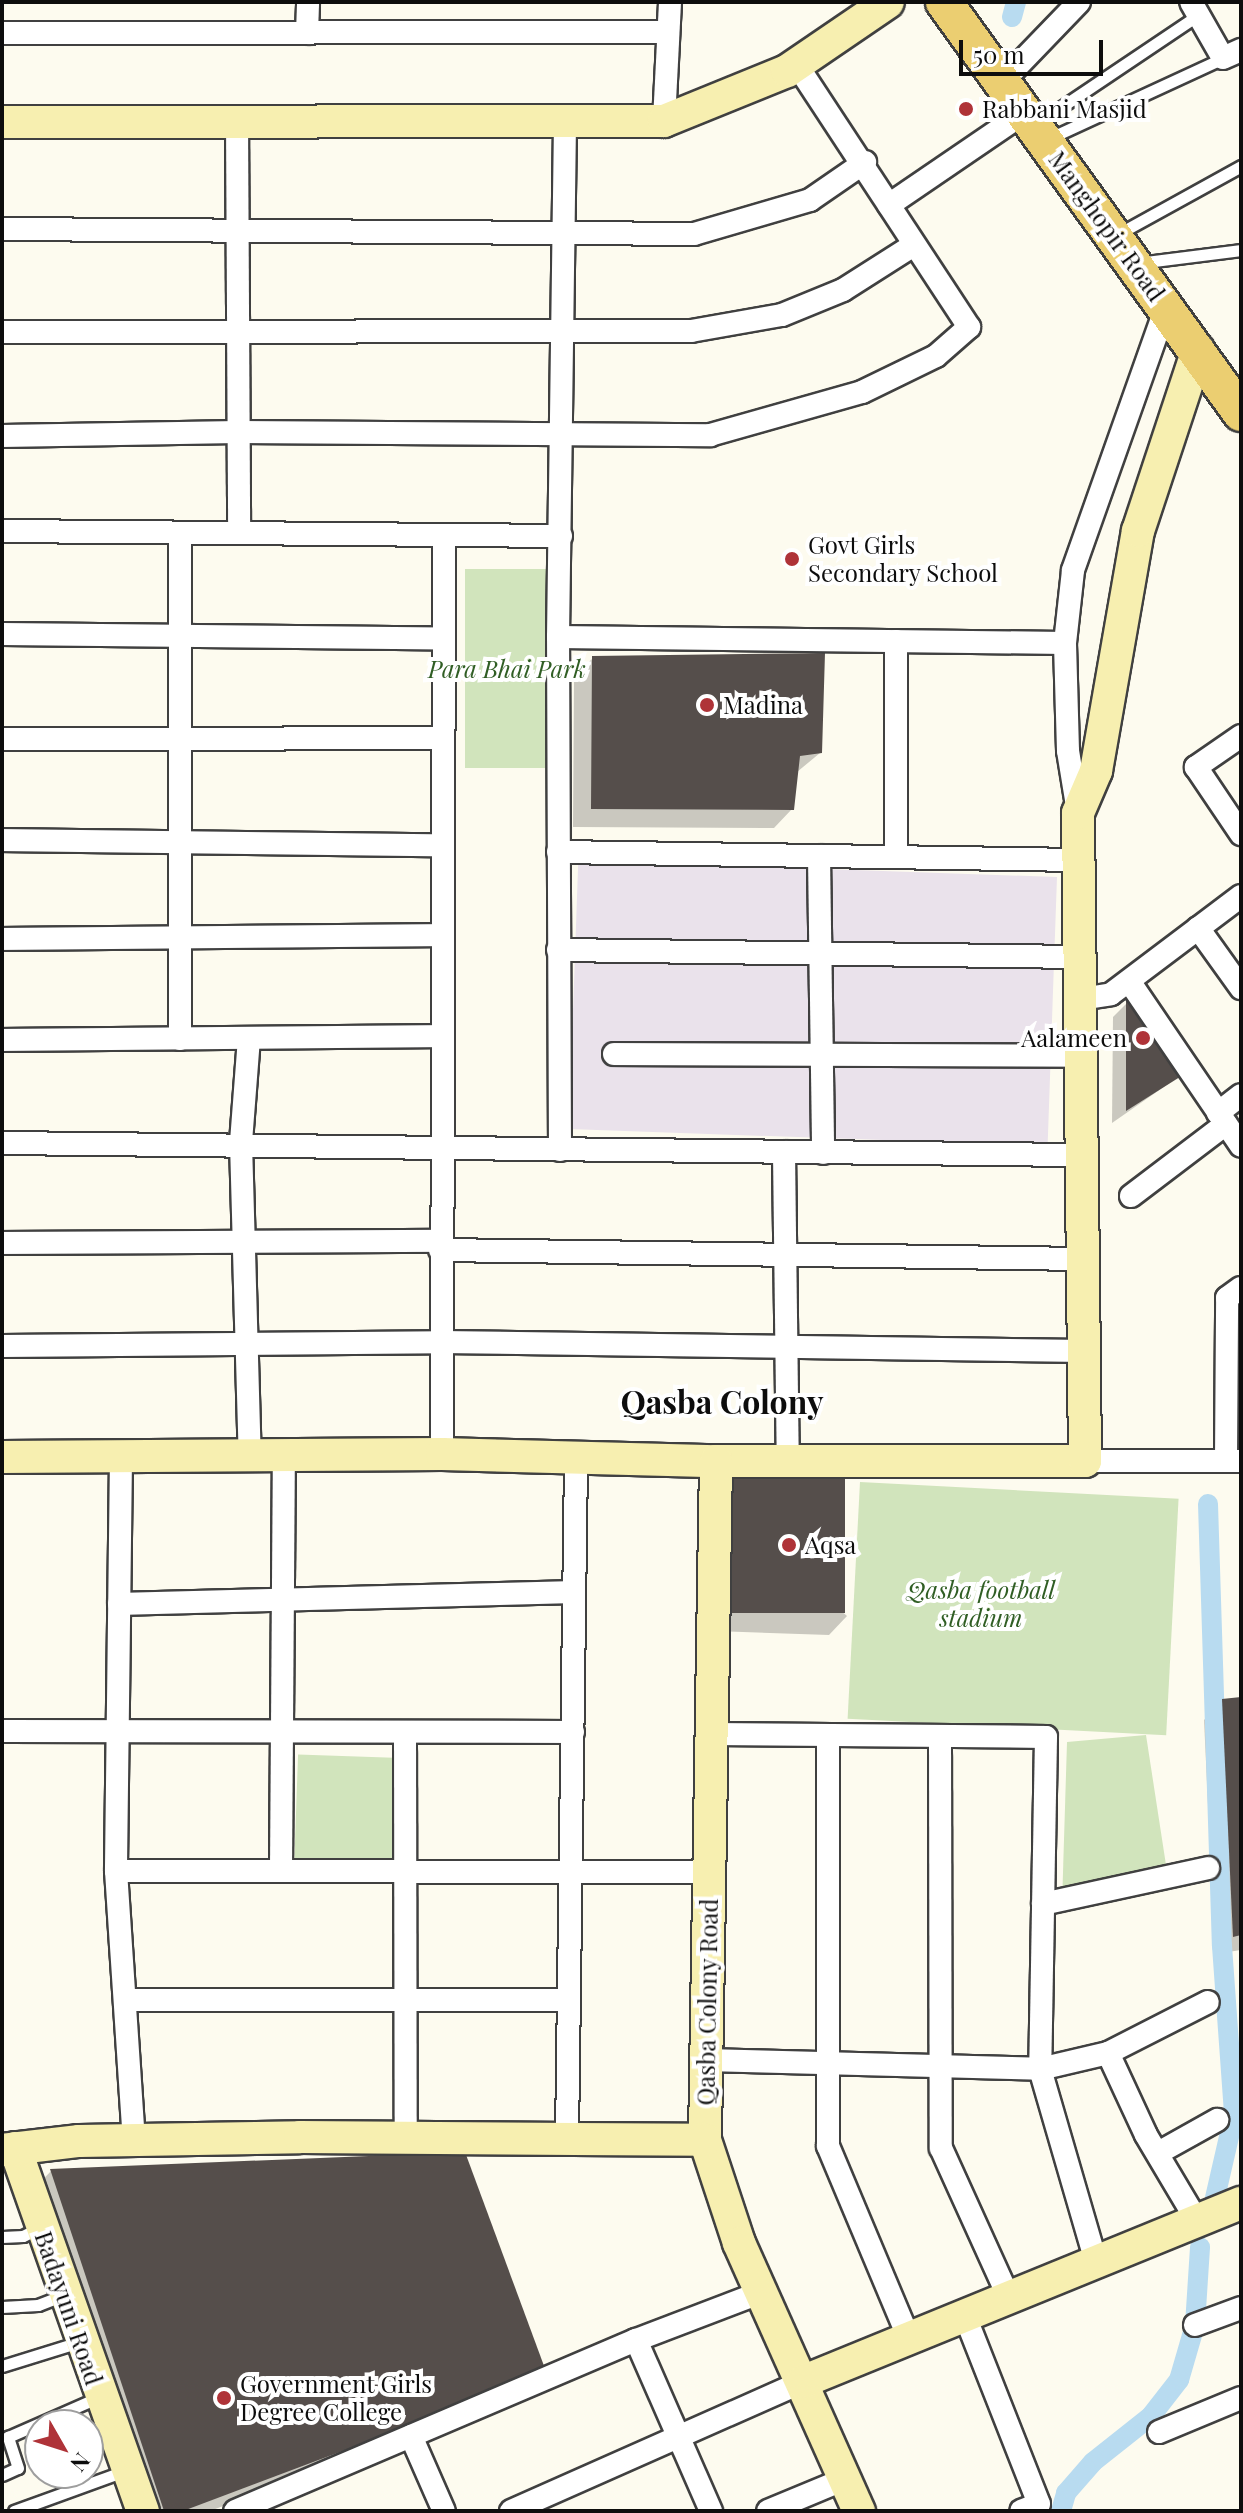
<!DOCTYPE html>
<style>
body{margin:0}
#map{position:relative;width:1243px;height:2513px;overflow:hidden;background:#fdfbef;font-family:"Playfair Display",serif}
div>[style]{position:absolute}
.industrial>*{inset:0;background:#eae2eb;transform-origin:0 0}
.green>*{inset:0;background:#d1e4bc;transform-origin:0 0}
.shadow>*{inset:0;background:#0003}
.canal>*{height:20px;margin:-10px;padding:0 10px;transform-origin:10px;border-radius:10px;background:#b8dbf0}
.building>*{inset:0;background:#554e4b;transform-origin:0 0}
.roads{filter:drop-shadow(2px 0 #404040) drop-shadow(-2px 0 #404040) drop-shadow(0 2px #404040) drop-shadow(0 -2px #404040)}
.lane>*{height:11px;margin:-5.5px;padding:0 5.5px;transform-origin:5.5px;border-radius:5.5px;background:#fff}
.street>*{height:22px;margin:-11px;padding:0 11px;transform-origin:11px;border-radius:11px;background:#fff}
.secondary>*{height:32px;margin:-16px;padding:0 16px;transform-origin:16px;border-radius:16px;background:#f7efb0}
.primary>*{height:36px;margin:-18px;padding:0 18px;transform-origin:18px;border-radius:18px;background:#ebce71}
.dots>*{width:22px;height:22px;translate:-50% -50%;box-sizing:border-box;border:4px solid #fff;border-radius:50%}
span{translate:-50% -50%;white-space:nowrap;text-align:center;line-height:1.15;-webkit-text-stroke:8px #fff;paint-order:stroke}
.poi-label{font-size:24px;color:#0d0d0d}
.left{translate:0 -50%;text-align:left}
.right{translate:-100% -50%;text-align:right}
.street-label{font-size:24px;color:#0d0d0d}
.park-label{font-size:24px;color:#305e24;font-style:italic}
.district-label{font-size:32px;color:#0d0d0d;font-weight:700}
.frame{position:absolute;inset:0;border:4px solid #0d0d0d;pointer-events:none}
.north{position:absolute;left:24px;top:2409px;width:80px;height:80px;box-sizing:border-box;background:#fff;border:2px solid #9e9e9e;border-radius:50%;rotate:129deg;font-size:22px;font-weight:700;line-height:32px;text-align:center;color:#0d0d0d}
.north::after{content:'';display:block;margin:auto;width:28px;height:36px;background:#af3338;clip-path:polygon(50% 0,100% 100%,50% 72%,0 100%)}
.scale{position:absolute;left:959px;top:40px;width:144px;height:36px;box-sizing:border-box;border:4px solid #0d0d0d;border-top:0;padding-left:10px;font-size:24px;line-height:28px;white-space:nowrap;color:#0d0d0d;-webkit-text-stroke:6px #fff;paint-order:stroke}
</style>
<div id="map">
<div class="industrial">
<div style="left:1057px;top:877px;width:269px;height:479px;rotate:92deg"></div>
</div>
<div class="green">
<div style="left:465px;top:569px;width:82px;height:199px"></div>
<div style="left:860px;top:1482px;width:319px;height:237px;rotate:3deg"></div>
<div style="clip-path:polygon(1146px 1735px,1168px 1878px,1062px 1905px,1067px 1742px)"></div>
<div style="left:401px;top:1758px;width:107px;height:103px;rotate:92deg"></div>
</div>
<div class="shadow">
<div style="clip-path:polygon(593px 658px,820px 753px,797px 772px,792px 809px,774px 828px,573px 827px,574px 677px)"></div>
<div style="clip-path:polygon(1132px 998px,1181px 1075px,1112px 1123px,1113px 1017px)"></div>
<div style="clip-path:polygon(713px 1498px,847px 1616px,829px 1635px,714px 1631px)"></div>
<div style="clip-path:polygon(1241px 1699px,1241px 1950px,1215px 1954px,1204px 1720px,1223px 1701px)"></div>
<div style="clip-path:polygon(51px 2171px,526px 2392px,210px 2511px,140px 2511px,33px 2190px)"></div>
</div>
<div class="canal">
<div style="left:1012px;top:17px;width:16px;rotate:-75deg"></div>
<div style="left:1208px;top:1504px;width:442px;rotate:88.2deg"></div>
<div style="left:1222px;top:1946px;width:169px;rotate:85.9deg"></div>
<div style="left:1234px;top:2115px;width:85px;rotate:102.9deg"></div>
<div style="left:1061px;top:2511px;width:19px;rotate:-74deg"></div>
<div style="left:1066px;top:2493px;width:41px;rotate:-48.9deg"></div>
<div style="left:1093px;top:2462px;width:74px;rotate:-38.4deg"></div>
<div style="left:1151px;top:2416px;width:46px;rotate:-52.1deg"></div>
<div style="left:1179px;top:2380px;width:57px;rotate:-73.8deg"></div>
<div style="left:1195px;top:2325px;width:78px;rotate:-86.3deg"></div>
</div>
<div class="building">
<div style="clip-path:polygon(825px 653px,822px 753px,800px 756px,794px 810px,591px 809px,592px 656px)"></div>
<div style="clip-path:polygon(1132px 994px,1183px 1075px,1126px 1111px,1126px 1001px)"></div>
<div style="left:730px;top:1477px;width:115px;height:136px"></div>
<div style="clip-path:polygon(1241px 1697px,1241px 1935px,1233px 1937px,1222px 1699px)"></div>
<div style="clip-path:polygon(465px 2152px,547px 2374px,183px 2511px,164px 2511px,50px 2169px)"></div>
</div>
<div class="roads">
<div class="lane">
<div style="left:1036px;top:124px;width:195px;rotate:-33.9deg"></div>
<div style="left:1050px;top:138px;width:191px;rotate:-24.8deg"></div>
<div style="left:1118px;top:234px;width:141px;rotate:-28.9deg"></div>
<div style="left:1138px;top:263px;width:104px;rotate:-7.2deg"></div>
<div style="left:2px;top:2237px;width:21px;rotate:-3deg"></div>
<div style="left:23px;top:2236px;width:20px;rotate:-27deg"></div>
<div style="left:2px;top:2307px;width:36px;rotate:-3deg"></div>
<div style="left:38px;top:2305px;width:28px;rotate:-21deg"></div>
<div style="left:2px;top:2366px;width:81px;rotate:-17.3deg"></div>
<div style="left:2px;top:2475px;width:17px;rotate:-24deg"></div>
<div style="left:18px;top:2468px;width:33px;rotate:-108deg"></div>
<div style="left:8px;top:2437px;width:99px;rotate:-23.7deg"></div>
<div style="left:14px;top:2511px;width:120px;rotate:-19.9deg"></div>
</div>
<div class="street">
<div style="left:1191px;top:2px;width:64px;rotate:60.3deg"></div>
<div style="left:1223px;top:58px;width:20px;rotate:-24deg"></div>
<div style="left:2px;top:33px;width:666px;rotate:-0.09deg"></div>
<div style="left:307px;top:33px;width:31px;rotate:-88deg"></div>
<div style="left:1002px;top:82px;width:111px;rotate:-46.1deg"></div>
<div style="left:237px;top:119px;width:414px;rotate:89.7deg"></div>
<div style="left:664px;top:121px;width:119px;rotate:-87.1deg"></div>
<div style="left:889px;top:205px;width:163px;rotate:-34.3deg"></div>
<div style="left:2px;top:229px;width:692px;rotate:0.41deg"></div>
<div style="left:694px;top:234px;width:121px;rotate:-16.3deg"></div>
<div style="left:810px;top:200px;width:67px;rotate:-34.6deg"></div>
<div style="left:2px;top:332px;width:689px;rotate:-0.08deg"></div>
<div style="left:691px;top:331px;width:92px;rotate:-10deg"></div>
<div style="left:782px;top:315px;width:66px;rotate:-22.3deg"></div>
<div style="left:843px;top:290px;width:82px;rotate:-32.5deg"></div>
<div style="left:2px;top:436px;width:236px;rotate:-1deg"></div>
<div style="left:238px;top:432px;width:472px;rotate:0.4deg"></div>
<div style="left:710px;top:435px;width:158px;rotate:-15.8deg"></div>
<div style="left:862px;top:392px;width:82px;rotate:-25.9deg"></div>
<div style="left:936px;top:356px;width:44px;rotate:-41.3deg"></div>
<div style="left:969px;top:327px;width:313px;rotate:-123.3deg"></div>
<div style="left:2px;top:531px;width:559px;rotate:0.51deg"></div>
<div style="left:180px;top:533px;width:506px;rotate:90deg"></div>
<div style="left:2px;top:634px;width:441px;rotate:0.6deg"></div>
<div style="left:558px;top:637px;width:507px;rotate:0.68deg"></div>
<div style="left:896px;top:641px;width:216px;rotate:90deg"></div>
<div style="left:1241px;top:736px;width:55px;rotate:145.4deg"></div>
<div style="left:1196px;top:767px;width:81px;rotate:56.1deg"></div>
<div style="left:2px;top:739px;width:441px;rotate:-0.1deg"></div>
<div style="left:1078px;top:812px;width:62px;rotate:-99.3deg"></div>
<div style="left:1068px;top:751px;width:108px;rotate:-91.6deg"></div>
<div style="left:1065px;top:643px;width:73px;rotate:-83.7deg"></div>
<div style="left:1073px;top:570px;width:278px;rotate:-70.5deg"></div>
<div style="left:2px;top:840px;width:440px;rotate:0.7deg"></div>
<div style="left:558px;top:852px;width:521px;rotate:0.88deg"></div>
<div style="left:819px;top:856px;width:297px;rotate:89.2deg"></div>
<div style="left:1198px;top:928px;width:74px;rotate:54.4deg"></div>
<div style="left:2px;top:939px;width:439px;rotate:-0.5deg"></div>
<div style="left:558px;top:950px;width:522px;rotate:0.77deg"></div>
<div style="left:1129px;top:981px;width:199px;rotate:55.8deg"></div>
<div style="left:1081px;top:999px;width:30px;rotate:-9deg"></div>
<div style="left:1111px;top:994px;width:163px;rotate:-37deg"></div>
<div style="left:249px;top:1038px;width:105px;rotate:94.4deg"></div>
<div style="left:241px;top:1143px;width:313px;rotate:88.4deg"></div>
<div style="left:2px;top:1040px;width:438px;rotate:-0.5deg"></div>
<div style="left:614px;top:1054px;width:468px;rotate:0.2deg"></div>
<div style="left:1218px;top:1113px;width:29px;rotate:-38deg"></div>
<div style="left:2px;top:1143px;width:1081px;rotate:0.64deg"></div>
<div style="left:560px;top:1150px;width:513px;rotate:-90.22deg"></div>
<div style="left:558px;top:637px;width:513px;rotate:-89.22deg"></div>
<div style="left:784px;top:1152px;width:309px;rotate:89.3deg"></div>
<div style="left:1131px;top:1196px;width:119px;rotate:-37.2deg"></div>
<div style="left:2px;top:1243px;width:438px;rotate:-0.3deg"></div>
<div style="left:440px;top:1250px;width:644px;rotate:0.8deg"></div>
<div style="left:2px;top:1346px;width:439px;rotate:-0.5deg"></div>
<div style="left:441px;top:1342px;width:644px;rotate:0.8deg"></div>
<div style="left:442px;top:1454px;width:919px;rotate:-89.88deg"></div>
<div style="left:121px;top:1457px;width:414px;rotate:90.7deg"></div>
<div style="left:116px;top:1871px;width:270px;rotate:86.2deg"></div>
<div style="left:1226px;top:1459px;width:161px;rotate:-89.6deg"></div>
<div style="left:1227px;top:1298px;width:17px;rotate:-36deg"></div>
<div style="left:1085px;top:1461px;width:156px"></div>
<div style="left:119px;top:1604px;width:455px;rotate:-1.5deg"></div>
<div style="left:2px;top:1731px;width:571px;rotate:0.1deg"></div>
<div style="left:405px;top:1732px;width:406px;rotate:89.9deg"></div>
<div style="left:712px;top:1734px;width:334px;rotate:0.5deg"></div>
<div style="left:1046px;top:1737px;width:332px;rotate:91deg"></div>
<div style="left:1040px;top:2069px;width:201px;rotate:73.8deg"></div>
<div style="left:828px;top:1735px;width:411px;rotate:90deg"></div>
<div style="left:828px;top:2146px;width:209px;rotate:67.2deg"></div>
<div style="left:940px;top:1736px;width:412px;rotate:89.9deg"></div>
<div style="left:941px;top:2148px;width:165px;rotate:65.6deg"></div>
<div style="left:281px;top:1870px;width:415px;rotate:-89.6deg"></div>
<div style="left:116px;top:1871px;width:594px;rotate:0.1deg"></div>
<div style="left:1043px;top:1904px;width:169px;rotate:-12.3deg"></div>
<div style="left:125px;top:2000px;width:444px"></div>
<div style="left:1108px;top:2053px;width:90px;rotate:65.1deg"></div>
<div style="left:1146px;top:2135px;width:100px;rotate:59.3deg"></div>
<div style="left:706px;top:2060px;width:334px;rotate:1.5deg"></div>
<div style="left:1040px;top:2069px;width:70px;rotate:-13.2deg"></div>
<div style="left:1108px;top:2053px;width:112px;rotate:-27deg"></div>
<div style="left:567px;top:2139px;width:681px;rotate:-89.24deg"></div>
<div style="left:1158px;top:2153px;width:68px;rotate:-29.2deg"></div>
<div style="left:965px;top:2316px;width:202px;rotate:68.5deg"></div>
<div style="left:1039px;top:2504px;width:19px;rotate:159deg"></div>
<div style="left:1195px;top:2325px;width:49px;rotate:-20.3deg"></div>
<div style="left:636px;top:2340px;width:187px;rotate:66.3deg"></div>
<div style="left:1159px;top:2432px;width:89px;rotate:-22.5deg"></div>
<div style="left:411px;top:2436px;width:82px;rotate:66.3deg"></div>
<div style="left:235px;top:2511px;width:436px;rotate:-23.1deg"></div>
<div style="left:636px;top:2340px;width:135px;rotate:-20.9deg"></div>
<div style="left:511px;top:2511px;width:318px;rotate:-23.9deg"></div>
<div style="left:768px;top:2511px;width:83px;rotate:-22.6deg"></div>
</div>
<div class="secondary">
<div style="left:2px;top:122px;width:662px;rotate:-0.09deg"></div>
<div style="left:664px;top:121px;width:133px;rotate:-22.1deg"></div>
<div style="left:787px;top:71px;width:122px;rotate:-34.3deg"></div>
<div style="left:2px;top:1457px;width:440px;rotate:-0.4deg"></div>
<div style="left:442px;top:1454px;width:274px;rotate:1.5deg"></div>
<div style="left:716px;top:1461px;width:369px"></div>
<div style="left:1085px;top:1461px;width:648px;rotate:-90.62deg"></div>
<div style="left:1078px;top:813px;width:46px;rotate:-66.8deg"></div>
<div style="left:1096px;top:771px;width:244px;rotate:-80.1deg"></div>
<div style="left:1138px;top:531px;width:191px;rotate:-71.7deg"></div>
<div style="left:716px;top:1461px;width:679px;rotate:90.93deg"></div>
<div style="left:705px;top:2140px;width:108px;rotate:71.7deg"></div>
<div style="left:739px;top:2243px;width:294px;rotate:65.9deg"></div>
<div style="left:15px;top:2148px;width:385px;rotate:70.6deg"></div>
<div style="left:2px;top:2150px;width:78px;rotate:-6.7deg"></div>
<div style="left:79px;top:2141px;width:221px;rotate:-1deg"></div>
<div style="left:300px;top:2137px;width:405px;rotate:0.4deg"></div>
<div style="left:802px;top:2382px;width:474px;rotate:-22.2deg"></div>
</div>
<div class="primary">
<div style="left:944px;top:2px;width:507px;rotate:54.15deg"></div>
</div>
</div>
<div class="dots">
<div style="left:966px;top:109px;background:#af3338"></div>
<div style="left:792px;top:559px;background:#af3338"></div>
<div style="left:707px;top:705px;background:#af3338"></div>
<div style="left:1143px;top:1038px;background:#af3338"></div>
<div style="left:789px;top:1545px;background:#af3338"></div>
<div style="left:224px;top:2398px;background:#af3338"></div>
</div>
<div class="poi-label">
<span class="left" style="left:982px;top:109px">Rabbani Masjid</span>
<span class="left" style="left:808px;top:559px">Govt Girls<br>Secondary School</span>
<span class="left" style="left:723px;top:705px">Madina</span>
<span class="right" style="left:1127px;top:1038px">Aalameen</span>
<span class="left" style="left:805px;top:1545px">Aqsa</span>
<span class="left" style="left:240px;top:2398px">Government Girls<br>Degree College</span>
</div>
<div class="street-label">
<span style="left:1107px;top:226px;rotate:54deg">Manghopir Road</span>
<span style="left:707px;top:2002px;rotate:-89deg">Qasba Colony Road</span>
<span style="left:69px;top:2308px;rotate:71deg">Badayuni Road</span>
</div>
<div class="park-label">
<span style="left:507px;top:669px">Para Bhai Park</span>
<span style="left:981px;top:1604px">Qasba football<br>stadium</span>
</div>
<div class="district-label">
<span style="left:722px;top:1401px">Qasba Colony</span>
</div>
<div class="frame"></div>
<div class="north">N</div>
<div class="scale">50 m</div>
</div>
